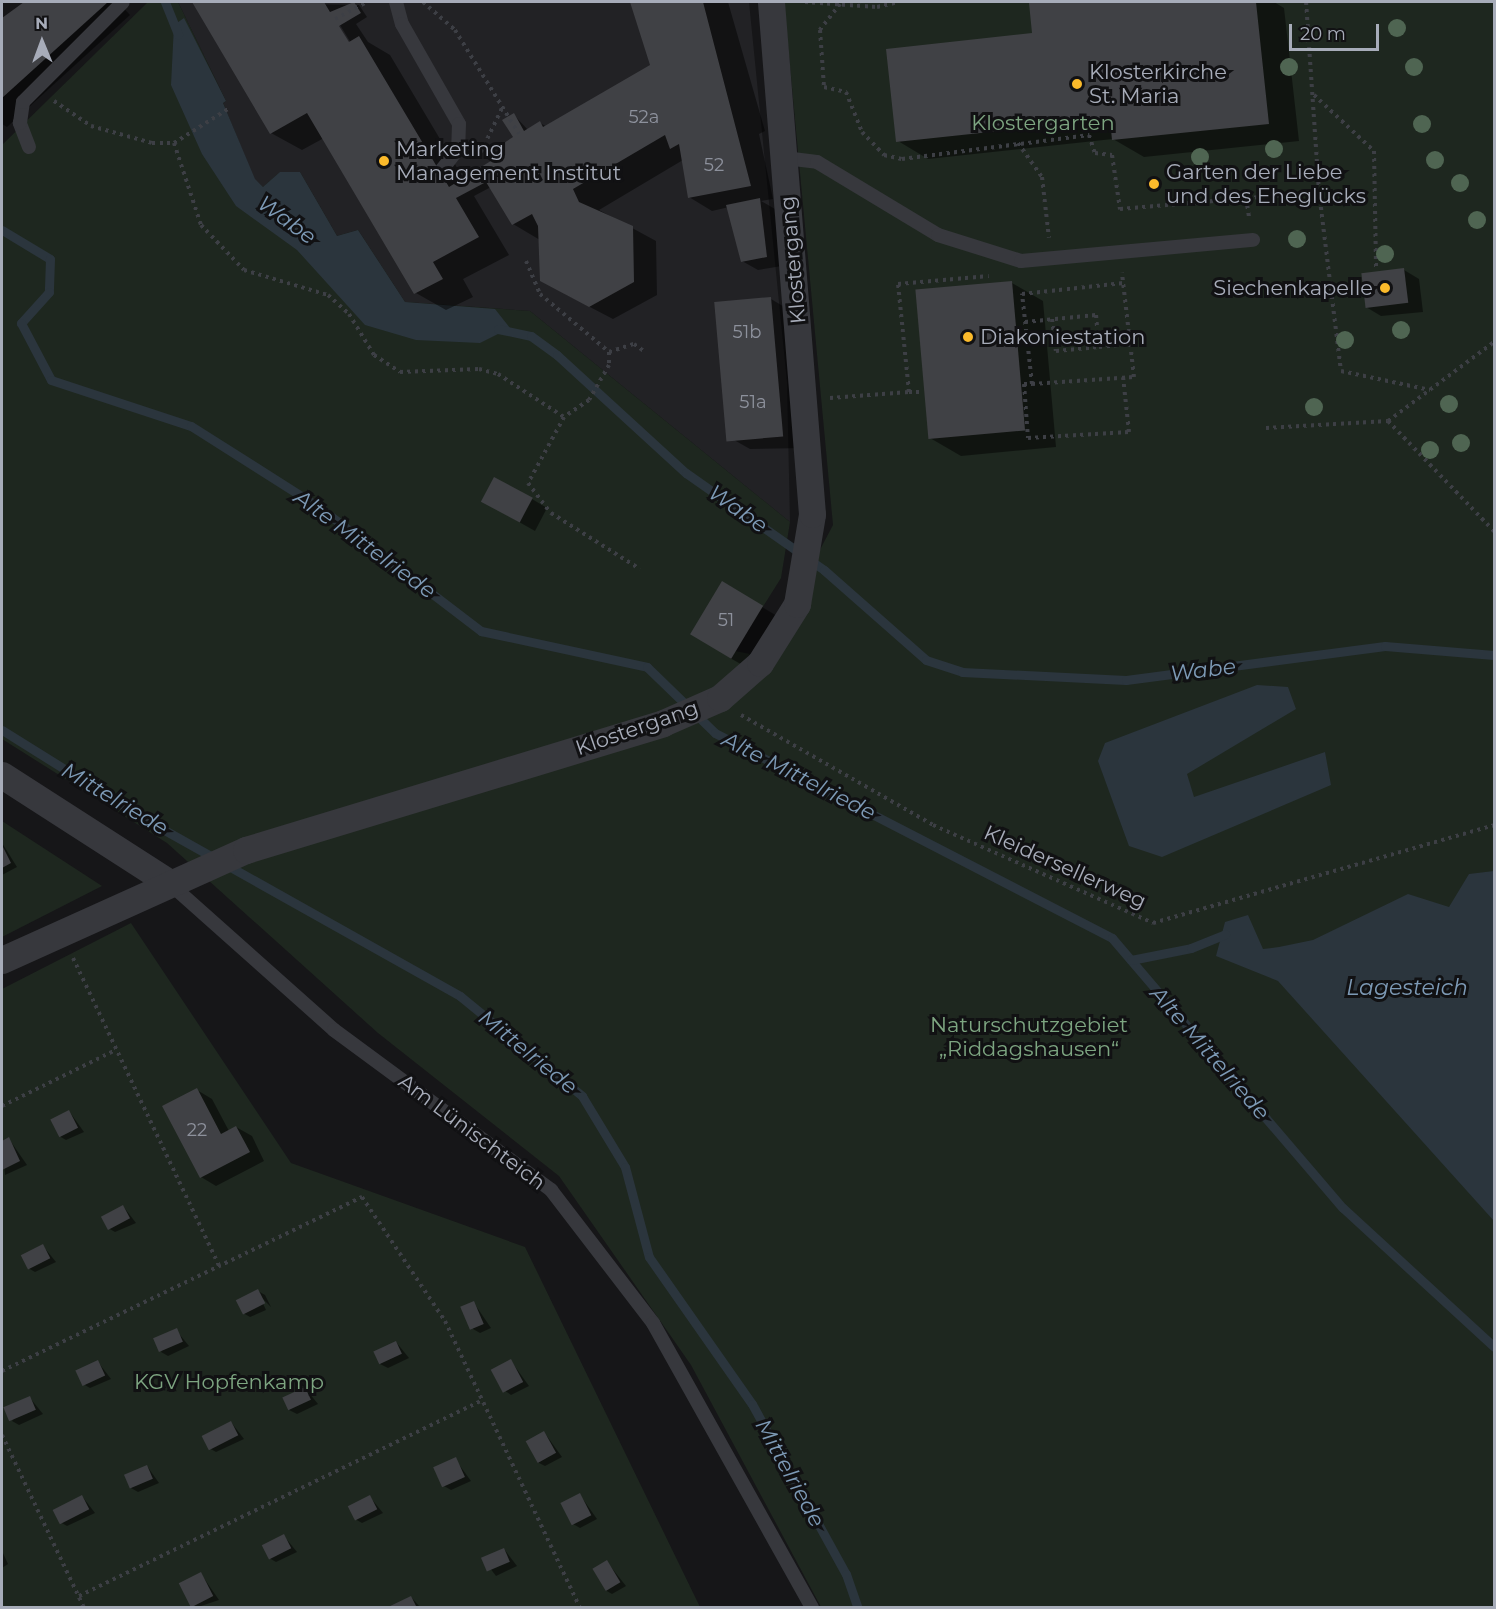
<!DOCTYPE html>
<meta charset="utf-8">
<style>
body{margin:0}
#map{position:relative;width:1496px;height:1609px;overflow:hidden;background:#161618;font-family:Montserrat,sans-serif}
div>[style]{position:absolute}
.built>*{inset:0;background:#222225}
.green>*{inset:0;background:#1e271f}
.water>*{inset:0;background:#2b353d}
.shadow>*{inset:0;background:#0007}
.stream>*{height:9px;margin:-4.5px;padding:0 4.5px;transform-origin:4.5px;border-radius:4.5px;background:#2b353d}
.building>*{inset:0;background:#404145;transform-origin:0 0}
.path>*{height:4px;margin-top:-2px;transform-origin:0;background:repeating-linear-gradient(90deg,#3d3f45 0 3px,transparent 0 7.5px)}
.lane>*{height:14px;margin:-7px;padding:0 7px;transform-origin:7px;border-radius:7px;background:#37383d}
.street>*{height:27px;margin:-13.5px;padding:0 13.5px;transform-origin:13.5px;border-radius:13.5px;background:#37383d}
.trees>*{width:18px;height:18px;margin:-9px;border-radius:50%;background:#4f6552}
.dots>*{width:16px;height:16px;translate:-50% -50%;box-sizing:border-box;border:3px solid #111113;border-radius:50%}
span{translate:-50% -50%;white-space:nowrap;text-align:center;line-height:1.15;-webkit-text-stroke:6px #111113;paint-order:stroke}
.number-label{font-size:18px;color:#8d919c}
.number-label span{-webkit-text-stroke-width:0}
.poi-label{font-size:21px;color:#a7acb9}
.left{translate:0 -50%;text-align:left}
.right{translate:-100% -50%;text-align:right}
.park-label{font-size:21px;color:#7da581}
.street-label{font-size:21px;color:#a7acb9}
.water-label{font-size:22px;color:#7d9ab6;font-style:italic}
.frame{position:absolute;inset:0;border:3px solid #a7acb9;pointer-events:none}
.north{position:absolute;left:12px;top:12px;width:60px;height:60px;-webkit-text-stroke:4px #111113;paint-order:stroke;rotate:359deg;font-size:16px;font-weight:700;line-height:24px;text-align:center;color:#a7acb9}
.north::after{content:'';display:block;margin:auto;width:21px;height:27px;background:#a7acb9;clip-path:polygon(50% 0,100% 100%,50% 72%,0 100%)}
.scale{position:absolute;left:1289px;top:24px;width:90px;height:27px;box-sizing:border-box;border:3px solid #a7acb9;border-top:0;padding-left:8px;font-size:18px;line-height:21px;white-space:nowrap;color:#a7acb9;-webkit-text-stroke:4px #111113;paint-order:stroke}
</style>
<div id="map">
<div class="built">
<div style="clip-path:polygon(178px 2px,749px 2px,787px 382px,790px 522px,530px 311px,405px 302px,358px 230px,337px 236px,300px 172px,263px 187px,254px 179px,223px 103px,226px 101px)"></div>
</div>
<div class="green">
<div style="clip-path:polygon(148px 2px,178px 2px,226px 101px,223px 103px,254px 179px,263px 187px,280px 172px,300px 172px,337px 236px,358px 230px,405px 302px,530px 311px,790px 522px,781px 578px,735px 651px,750px 654px,767px 650px,833px 525px,784px 2px,1494px 2px,1494px 1607px,821px 1607px,691px 1365px,559px 1176px,378px 1033px,167px 843px,2px 739px,2px 145px)"></div>
<div style="clip-path:polygon(2px 821px,102px 886px,2px 937px)"></div>
<div style="clip-path:polygon(131px 923px,291px 1163px,525px 1247px,700px 1607px,2px 1608px,2px 989px)"></div>
</div>
<div class="water">
<div style="clip-path:polygon(184px 18px,226px 101px,223px 103px,255px 179px,263px 187px,280px 172px,300px 172px,337px 236px,358px 230px,405px 302px,495px 309px,510px 328px,480px 343px,416px 340px,365px 325px,297px 250px,236px 206px,202px 154px,171px 85px,174px 25px)"></div>
<div style="clip-path:polygon(1257px 685px,1288px 687px,1296px 709px,1187px 774px,1194px 797px,1325px 752px,1331px 785px,1162px 857px,1129px 846px,1098px 761px,1105px 743px)"></div>
<div style="clip-path:polygon(1494px 871px,1494px 1221px,1278px 981px,1216px 956px,1225px 922px,1248px 915px,1263px 949px,1279px 947px,1313px 940px,1408px 894px,1449px 907px,1469px 874px)"></div>
</div>
<div class="shadow">
<div style="clip-path:polygon(27px 2px,118px 2px,130px 15px,7px 127px,2px 124px,2px 20px)"></div>
<div style="clip-path:polygon(evenodd,194px 2px,359px 5px,367px 17px,356px 24px,368px 42px,390px 55px,465px 181px,504px 155px,515px 138px,514px 115px,528px 130px,540px 123px,547px 127px,652px 65px,631px 2px,728px 2px,765px 131px,759px 134px,773px 199px,761px 201px,775px 209px,782px 266px,758px 270px,742px 261px,729px 207px,712px 211px,689px 197px,683px 160px,599px 210px,656px 241px,657px 295px,613px 319px,565px 294px,540px 240px,513px 224px,491px 187px,474px 196px,509px 255px,463px 279px,473px 297px,446px 310px,416px 293px,324px 138px,302px 150px,271px 133px,194px 2px,337px 25px,340px 25px,354px 48px,351px 49px,337px 25px)"></div>
<div style="clip-path:polygon(1054px 2px,1274px 2px,1284px 8px,1299px 141px,1144px 157px,1113px 139px,928px 159px,898px 141px,1034px 34px,1030px 4px)"></div>
<div style="clip-path:polygon(1404px 270px,1419px 279px,1423px 312px,1381px 316px,1366px 307px)"></div>
<div style="clip-path:polygon(1012px 283px,1043px 301px,1056px 447px,961px 456px,930px 438px)"></div>
<div style="clip-path:polygon(771px 299px,786px 308px,806px 448px,750px 449px,727px 436px)"></div>
<div style="clip-path:polygon(532px 499px,547px 508px,535px 531px,498px 510px)"></div>
<div style="clip-path:polygon(737px 592px,777px 616px,746px 667px,730px 658px)"></div>
<div style="clip-path:polygon(2px 843px,17px 867px,2px 875px)"></div>
<div style="clip-path:polygon(197px 1090px,212px 1099px,229px 1131px,236px 1127px,252px 1136px,264px 1161px,216px 1186px,201px 1177px)"></div>
<div style="clip-path:polygon(69px 1111px,84px 1132px,66px 1140px,59px 1136px)"></div>
<div style="clip-path:polygon(9px 1139px,27px 1165px,5px 1175px,2px 1142px)"></div>
<div style="clip-path:polygon(123px 1206px,136px 1223px,115px 1232px,108px 1228px)"></div>
<div style="clip-path:polygon(43px 1246px,56px 1262px,35px 1272px,28px 1268px)"></div>
<div style="clip-path:polygon(258px 1291px,265px 1295px,271px 1307px,259px 1295px,266px 1310px,250px 1317px,243px 1313px)"></div>
<div style="clip-path:polygon(474px 1303px,491px 1328px,480px 1333px,473px 1329px)"></div>
<div style="clip-path:polygon(176px 1330px,189px 1346px,168px 1356px,161px 1352px)"></div>
<div style="clip-path:polygon(396px 1342px,409px 1358px,388px 1368px,380px 1364px)"></div>
<div style="clip-path:polygon(511px 1361px,529px 1386px,511px 1395px,504px 1390px)"></div>
<div style="clip-path:polygon(98px 1362px,111px 1379px,90px 1388px,83px 1384px)"></div>
<div style="clip-path:polygon(305px 1388px,318px 1404px,297px 1414px,289px 1410px)"></div>
<div style="clip-path:polygon(30px 1398px,43px 1414px,19px 1425px,12px 1421px)"></div>
<div style="clip-path:polygon(231px 1422px,244px 1439px,216px 1452px,209px 1448px)"></div>
<div style="clip-path:polygon(544px 1432px,562px 1457px,545px 1466px,537px 1462px)"></div>
<div style="clip-path:polygon(455px 1459px,471px 1481px,451px 1490px,444px 1486px)"></div>
<div style="clip-path:polygon(147px 1466px,159px 1483px,138px 1492px,131px 1488px)"></div>
<div style="clip-path:polygon(580px 1495px,597px 1519px,580px 1528px,573px 1524px)"></div>
<div style="clip-path:polygon(82px 1496px,95px 1513px,67px 1526px,60px 1522px)"></div>
<div style="clip-path:polygon(370px 1497px,383px 1513px,362px 1523px,355px 1519px)"></div>
<div style="clip-path:polygon(284px 1536px,297px 1552px,276px 1562px,269px 1558px)"></div>
<div style="clip-path:polygon(504px 1549px,517px 1566px,496px 1576px,483px 1559px)"></div>
<div style="clip-path:polygon(2px 1551px,8px 1564px,2px 1568px)"></div>
<div style="clip-path:polygon(607px 1562px,626px 1586px,612px 1594px,605px 1590px)"></div>
<div style="clip-path:polygon(201px 1574px,219px 1600px,195px 1608px,193px 1606px)"></div>
<div style="clip-path:polygon(411px 1597px,421px 1608px,392px 1608px)"></div>
</div>
<div class="stream">
<div style="left:165px;top:2px;width:35px;rotate:68deg"></div>
<div style="left:2px;top:230px;width:56px;rotate:31.1deg"></div>
<div style="left:50px;top:259px;width:33px;rotate:92deg"></div>
<div style="left:49px;top:292px;width:42px;rotate:132.1deg"></div>
<div style="left:21px;top:323px;width:64px;rotate:62.2deg"></div>
<div style="left:51px;top:380px;width:147px;rotate:18.2deg"></div>
<div style="left:191px;top:426px;width:153px;rotate:32.4deg"></div>
<div style="left:320px;top:508px;width:203px;rotate:37.4deg"></div>
<div style="left:481px;top:631px;width:170px;rotate:12.2deg"></div>
<div style="left:647px;top:667px;width:95px;rotate:44.1deg"></div>
<div style="left:715px;top:733px;width:447px;rotate:27.3deg"></div>
<div style="left:1112px;top:938px;width:355px;rotate:49.5deg"></div>
<div style="left:1343px;top:1208px;width:205px;rotate:42.6deg"></div>
<div style="left:498px;top:329px;width:34px;rotate:12deg"></div>
<div style="left:531px;top:336px;width:32px;rotate:36deg"></div>
<div style="left:557px;top:355px;width:175px;rotate:42.5deg"></div>
<div style="left:686px;top:473px;width:169px;rotate:35.1deg"></div>
<div style="left:824px;top:570px;width:136px;rotate:41.4deg"></div>
<div style="left:926px;top:660px;width:38px;rotate:18deg"></div>
<div style="left:962px;top:672px;width:164px;rotate:2.8deg"></div>
<div style="left:1126px;top:680px;width:261px;rotate:-7.5deg"></div>
<div style="left:1385px;top:646px;width:109px;rotate:4.7deg"></div>
<div style="left:2px;top:730px;width:166px;rotate:32deg"></div>
<div style="left:143px;top:818px;width:364px;rotate:29.3deg"></div>
<div style="left:460px;top:996px;width:158px;rotate:39.3deg"></div>
<div style="left:582px;top:1096px;width:83px;rotate:58.8deg"></div>
<div style="left:625px;top:1167px;width:93px;rotate:75.1deg"></div>
<div style="left:649px;top:1257px;width:179px;rotate:55deg"></div>
<div style="left:752px;top:1404px;width:194px;rotate:61.1deg"></div>
<div style="left:846px;top:1574px;width:36px;rotate:71deg"></div>
<div style="left:1131px;top:960px;width:61px;rotate:-11.3deg"></div>
<div style="left:1191px;top:948px;width:37px;rotate:-22deg"></div>
</div>
<div class="building">
<div style="clip-path:polygon(24px 2px,108px 2px,2px 98px,2px 18px)"></div>
<div style="clip-path:polygon(192px 2px,324px 2px,330px 12px,354px 2px,361px 13px,339px 26px,349px 42px,359px 36px,449px 187px,502px 154px,498px 147px,513px 137px,502px 120px,514px 113px,524px 131px,540px 121px,543px 127px,650px 65px,630px 2px,703px 2px,751px 186px,688px 198px,679px 144px,670px 149px,665px 135px,573px 189px,579px 202px,633px 226px,634px 282px,589px 307px,540px 281px,538px 226px,532px 214px,512px 225px,486px 182px,456px 198px,479px 237px,433px 262px,443px 279px,414px 294px,307px 113px,270px 134px)"></div>
<div style="clip-path:polygon(1256px 2px,1269px 124px,1112px 140px,1110px 119px,896px 142px,886px 49px,1032px 33px,1029px 3px)"></div>
<div style="clip-path:polygon(760px 198px,767px 257px,741px 262px,726px 205px)"></div>
<div style="left:1404px;top:268px;width:35px;height:43px;rotate:83deg"></div>
<div style="left:1012px;top:281px;width:150px;height:97px;rotate:85deg"></div>
<div style="left:771px;top:297px;width:140px;height:57px;rotate:85deg"></div>
<div style="left:494px;top:477px;width:44px;height:28px;rotate:28deg"></div>
<div style="left:722px;top:581px;width:48px;height:62px;rotate:31deg"></div>
<div style="clip-path:polygon(2px 845px,11px 863px,2px 868px)"></div>
<div style="clip-path:polygon(197px 1088px,221px 1134px,236px 1126px,250px 1152px,200px 1178px,162px 1106px)"></div>
<div style="left:69px;top:1110px;width:20px;height:21px;rotate:63deg"></div>
<div style="clip-path:polygon(9px 1137px,20px 1161px,2px 1170px,2px 1141px)"></div>
<div style="left:123px;top:1205px;width:15px;height:25px;rotate:62deg"></div>
<div style="left:43px;top:1244px;width:16px;height:25px;rotate:63deg"></div>
<div style="left:258px;top:1289px;width:16px;height:25px;rotate:63deg"></div>
<div style="left:474px;top:1301px;width:25px;height:15px;rotate:67deg"></div>
<div style="left:177px;top:1328px;width:15px;height:26px;rotate:67deg"></div>
<div style="left:396px;top:1341px;width:14px;height:25px;rotate:65deg"></div>
<div style="left:511px;top:1359px;width:26px;height:23px;rotate:62deg"></div>
<div style="left:98px;top:1360px;width:17px;height:25px;rotate:65deg"></div>
<div style="left:305px;top:1387px;width:14px;height:25px;rotate:65deg"></div>
<div style="left:30px;top:1396px;width:15px;height:29px;rotate:67deg"></div>
<div style="left:231px;top:1421px;width:16px;height:33px;rotate:63deg"></div>
<div style="left:544px;top:1431px;width:25px;height:21px;rotate:61deg"></div>
<div style="left:456px;top:1457px;width:22px;height:25px;rotate:66deg"></div>
<div style="left:147px;top:1465px;width:15px;height:25px;rotate:67deg"></div>
<div style="left:580px;top:1493px;width:25px;height:22px;rotate:63deg"></div>
<div style="left:82px;top:1495px;width:16px;height:33px;rotate:63deg"></div>
<div style="left:370px;top:1495px;width:16px;height:25px;rotate:63deg"></div>
<div style="left:284px;top:1534px;width:16px;height:25px;rotate:63deg"></div>
<div style="left:504px;top:1548px;width:15px;height:25px;rotate:67deg"></div>
<div style="left:607px;top:1560px;width:26px;height:17px;rotate:59deg"></div>
<div style="left:201px;top:1572px;width:27px;height:25px;rotate:63deg"></div>
<div style="clip-path:polygon(411px 1596px,417px 1608px,386px 1608px)"></div>
</div>
<div class="path">
<div style="left:423px;top:2px;width:43px;rotate:41.2deg"></div>
<div style="left:455px;top:30px;width:122px;rotate:58.4deg"></div>
<div style="left:805px;top:2px;width:72px;rotate:4deg"></div>
<div style="left:877px;top:7px;width:22px;rotate:-13deg"></div>
<div style="left:840px;top:4px;width:33px;rotate:128deg"></div>
<div style="left:820px;top:30px;width:57px;rotate:86deg"></div>
<div style="left:824px;top:87px;width:23px;rotate:13deg"></div>
<div style="left:846px;top:92px;width:43px;rotate:68.2deg"></div>
<div style="left:862px;top:132px;width:32px;rotate:46deg"></div>
<div style="left:884px;top:155px;width:18px;rotate:13deg"></div>
<div style="left:902px;top:159px;width:189px;rotate:-7.3deg"></div>
<div style="left:1089px;top:135px;width:19px;rotate:72deg"></div>
<div style="left:1095px;top:153px;width:17px;rotate:7deg"></div>
<div style="left:1112px;top:155px;width:55px;rotate:81.6deg"></div>
<div style="left:1120px;top:209px;width:200px;rotate:-4.9deg"></div>
<div style="left:1319px;top:192px;width:190px;rotate:-93.9deg"></div>
<div style="left:335px;top:19px;width:36px;rotate:-28deg"></div>
<div style="left:1314px;top:95px;width:82px;rotate:43deg"></div>
<div style="left:1374px;top:151px;width:119px;rotate:89deg"></div>
<div style="left:54px;top:101px;width:45px;rotate:34deg"></div>
<div style="left:91px;top:126px;width:63px;rotate:15.6deg"></div>
<div style="left:152px;top:143px;width:22px"></div>
<div style="left:174px;top:143px;width:64px;rotate:-32.2deg"></div>
<div style="left:174px;top:143px;width:86px;rotate:71.8deg"></div>
<div style="left:201px;top:225px;width:62px;rotate:46.3deg"></div>
<div style="left:244px;top:270px;width:88px;rotate:16.6deg"></div>
<div style="left:328px;top:295px;width:28px;rotate:42deg"></div>
<div style="left:349px;top:314px;width:48px;rotate:58.6deg"></div>
<div style="left:374px;top:355px;width:31px;rotate:33deg"></div>
<div style="left:400px;top:372px;width:79px;rotate:-2.2deg"></div>
<div style="left:479px;top:369px;width:20px;rotate:15deg"></div>
<div style="left:498px;top:374px;width:79px;rotate:33.1deg"></div>
<div style="left:564px;top:417px;width:75px;rotate:118.6deg"></div>
<div style="left:528px;top:483px;width:38px;rotate:53deg"></div>
<div style="left:551px;top:513px;width:105px;rotate:32.2deg"></div>
<div style="left:1018px;top:143px;width:42px;rotate:54.8deg"></div>
<div style="left:1042px;top:177px;width:61px;rotate:83.5deg"></div>
<div style="left:481px;top:152px;width:49px;rotate:-64.5deg"></div>
<div style="left:465px;top:185px;width:17px;rotate:-65deg"></div>
<div style="left:1319px;top:192px;width:180px;rotate:83deg"></div>
<div style="left:1341px;top:371px;width:91px;rotate:12.1deg"></div>
<div style="left:1246px;top:198px;width:20px;rotate:81deg"></div>
<div style="left:526px;top:261px;width:36px;rotate:67deg"></div>
<div style="left:540px;top:294px;width:90px;rotate:40deg"></div>
<div style="left:609px;top:352px;width:13px;rotate:90deg"></div>
<div style="left:609px;top:365px;width:40px;rotate:119.7deg"></div>
<div style="left:589px;top:400px;width:30px;rotate:146deg"></div>
<div style="left:1052px;top:319px;width:32px;rotate:83deg"></div>
<div style="left:1056px;top:351px;width:43px;rotate:-5.3deg"></div>
<div style="left:1025px;top:322px;width:71px;rotate:-5.6deg"></div>
<div style="left:1096px;top:315px;width:32px;rotate:85deg"></div>
<div style="left:1099px;top:347px;width:31px;rotate:-6deg"></div>
<div style="left:609px;top:352px;width:26px;rotate:-18deg"></div>
<div style="left:634px;top:344px;width:14px;rotate:36deg"></div>
<div style="left:1024px;top:384px;width:54px;rotate:85.8deg"></div>
<div style="left:1028px;top:438px;width:101px;rotate:-3.4deg"></div>
<div style="left:1129px;top:432px;width:55px;rotate:-96.2deg"></div>
<div style="left:1024px;top:384px;width:8px"></div>
<div style="left:1032px;top:384px;width:91px;rotate:-96.3deg"></div>
<div style="left:1022px;top:294px;width:102px;rotate:-6.2deg"></div>
<div style="left:1032px;top:384px;width:102px;rotate:-3.9deg"></div>
<div style="left:1134px;top:377px;width:105px;rotate:-96.6deg"></div>
<div style="left:909px;top:392px;width:15px"></div>
<div style="left:830px;top:398px;width:79px;rotate:-4.3deg"></div>
<div style="left:909px;top:392px;width:109px;rotate:-95.8deg"></div>
<div style="left:898px;top:284px;width:91px;rotate:-5deg"></div>
<div style="left:1388px;top:421px;width:153px;rotate:46.1deg"></div>
<div style="left:1266px;top:428px;width:122px;rotate:-3.3deg"></div>
<div style="left:1388px;top:421px;width:132px;rotate:-36.7deg"></div>
<div style="left:741px;top:715px;width:221px;rotate:29.8deg"></div>
<div style="left:933px;top:825px;width:241px;rotate:24deg"></div>
<div style="left:1153px;top:923px;width:355px;rotate:-16deg"></div>
<div style="left:73px;top:958px;width:341px;rotate:64.6deg"></div>
<div style="left:2px;top:1106px;width:125px;rotate:-26.2deg"></div>
<div style="left:2px;top:1371px;width:400px;rotate:-25.8deg"></div>
<div style="left:362px;top:1197px;width:149px;rotate:56.2deg"></div>
<div style="left:445px;top:1321px;width:317px;rotate:64.8deg"></div>
<div style="left:2px;top:1435px;width:191px;rotate:64.6deg"></div>
<div style="left:79px;top:1596px;width:446px;rotate:-25.9deg"></div>
</div>
<div class="lane">
<div style="left:396px;top:2px;width:23px;rotate:75deg"></div>
<div style="left:402px;top:24px;width:115px;rotate:60.3deg"></div>
<div style="left:459px;top:124px;width:25px;rotate:92deg"></div>
<div style="left:458px;top:149px;width:29px;rotate:128deg"></div>
<div style="left:29px;top:147px;width:26px;rotate:-111deg"></div>
<div style="left:20px;top:123px;width:21px;rotate:-82deg"></div>
<div style="left:23px;top:102px;width:141px;rotate:-45deg"></div>
<div style="left:785px;top:158px;width:32px;rotate:7deg"></div>
<div style="left:817px;top:162px;width:141px;rotate:31.1deg"></div>
<div style="left:938px;top:235px;width:87px;rotate:17.4deg"></div>
<div style="left:1021px;top:261px;width:233px;rotate:-5.2deg"></div>
<div style="left:168px;top:882px;width:222px;rotate:41.7deg"></div>
<div style="left:334px;top:1030px;width:270px;rotate:36.4deg"></div>
<div style="left:551px;top:1190px;width:168px;rotate:52.5deg"></div>
<div style="left:653px;top:1323px;width:326px;rotate:60.8deg"></div>
</div>
<div class="street">
<div style="left:2px;top:775px;width:197px;rotate:32.8deg"></div>
<div style="left:2px;top:960px;width:268px;rotate:-24.3deg"></div>
<div style="left:246px;top:850px;width:436px;rotate:-16.9deg"></div>
<div style="left:663px;top:723px;width:62px;rotate:-23.7deg"></div>
<div style="left:720px;top:698px;width:53px;rotate:-41.2deg"></div>
<div style="left:760px;top:663px;width:70px;rotate:-57.9deg"></div>
<div style="left:797px;top:604px;width:91px;rotate:-80.5deg"></div>
<div style="left:812px;top:514px;width:514px;rotate:-94.58deg"></div>
</div>
<div class="trees">
<div style="left:1397px;top:28px"></div>
<div style="left:1289px;top:67px"></div>
<div style="left:1414px;top:67px"></div>
<div style="left:1422px;top:124px"></div>
<div style="left:1274px;top:149px"></div>
<div style="left:1200px;top:157px"></div>
<div style="left:1435px;top:160px"></div>
<div style="left:1460px;top:183px"></div>
<div style="left:1477px;top:220px"></div>
<div style="left:1297px;top:239px"></div>
<div style="left:1385px;top:254px"></div>
<div style="left:1401px;top:330px"></div>
<div style="left:1345px;top:340px"></div>
<div style="left:1449px;top:404px"></div>
<div style="left:1314px;top:407px"></div>
<div style="left:1461px;top:443px"></div>
<div style="left:1430px;top:450px"></div>
</div>
<div class="dots">
<div style="left:1077px;top:84px;background:#fbba2b"></div>
<div style="left:384px;top:161px;background:#fbba2b"></div>
<div style="left:1154px;top:184px;background:#fbba2b"></div>
<div style="left:1385px;top:288px;background:#fbba2b"></div>
<div style="left:968px;top:337px;background:#fbba2b"></div>
</div>
<div class="number-label">
<span style="left:644px;top:117px">52a</span>
<span style="left:714px;top:165px">52</span>
<span style="left:747px;top:332px">51b</span>
<span style="left:753px;top:402px">51a</span>
<span style="left:726px;top:620px">51</span>
<span style="left:197px;top:1130px">22</span>
</div>
<div class="poi-label">
<span class="left" style="left:1089px;top:84px">Klosterkirche<br>St. Maria</span>
<span class="left" style="left:396px;top:161px">Marketing<br>Management Institut</span>
<span class="left" style="left:1166px;top:184px">Garten der Liebe<br>und des Eheglücks</span>
<span class="right" style="left:1373px;top:288px">Siechenkapelle</span>
<span class="left" style="left:980px;top:337px">Diakoniestation</span>
</div>
<div class="park-label">
<span style="left:1043px;top:123px">Klostergarten</span>
<span style="left:1029px;top:1037px">Naturschutzgebiet<br>„Riddagshausen“</span>
<span style="left:229px;top:1382px">KGV Hopfenkamp</span>
</div>
<div class="street-label">
<span style="left:793px;top:260px;rotate:-95deg">Klostergang</span>
<span style="left:637px;top:728px;rotate:-19deg">Klostergang</span>
<span style="left:1065px;top:867px;rotate:24deg">Kleidersellerweg</span>
<span style="left:472px;top:1132px;rotate:37deg">Am Lünischteich</span>
</div>
<div class="water-label">
<span style="left:287px;top:220px;rotate:36deg">Wabe</span>
<span style="left:738px;top:509px;rotate:35deg">Wabe</span>
<span style="left:365px;top:544px;rotate:36deg">Alte Mittelriede</span>
<span style="left:1203px;top:670px;rotate:-7deg">Wabe</span>
<span style="left:799px;top:776px;rotate:27deg">Alte Mittelriede</span>
<span style="left:115px;top:799px;rotate:31deg">Mittelriede</span>
<span style="left:1407px;top:988px">Lagesteich</span>
<span style="left:528px;top:1052px;rotate:39deg">Mittelriede</span>
<span style="left:1210px;top:1053px;rotate:49deg">Alte Mittelriede</span>
<span style="left:790px;top:1473px;rotate:61deg">Mittelriede</span>
</div>
<div class="frame"></div>
<div class="north">N</div>
<div class="scale">20 m</div>
</div>
